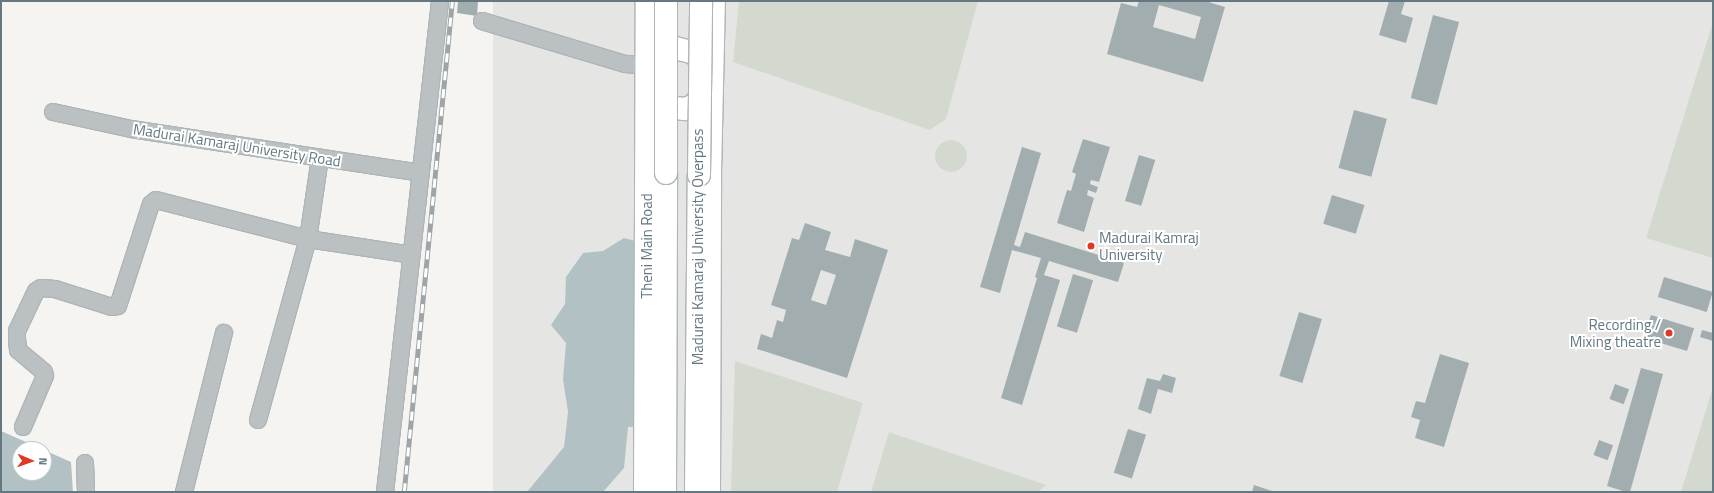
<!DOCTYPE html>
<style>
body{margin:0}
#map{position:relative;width:1714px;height:493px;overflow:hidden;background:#f5f4f0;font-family:"Titillium Web",sans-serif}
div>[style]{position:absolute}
.built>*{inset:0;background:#e5e6e4;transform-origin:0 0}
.green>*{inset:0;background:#d4d9d0}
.round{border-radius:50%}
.water>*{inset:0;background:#b2c2c4}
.building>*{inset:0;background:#a2adb0;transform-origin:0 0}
.roads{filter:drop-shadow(1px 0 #aeb5b8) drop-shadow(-1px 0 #aeb5b8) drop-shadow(0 1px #aeb5b8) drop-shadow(0 -1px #aeb5b8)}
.street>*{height:16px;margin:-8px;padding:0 8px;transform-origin:8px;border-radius:8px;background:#bbc1c3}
.secondary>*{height:22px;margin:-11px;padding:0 11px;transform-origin:11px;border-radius:11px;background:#fff}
.highway>*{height:22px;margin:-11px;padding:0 11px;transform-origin:11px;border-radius:11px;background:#fff}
.rail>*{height:4.5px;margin-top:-2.25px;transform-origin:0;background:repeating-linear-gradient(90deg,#fff 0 9px,#9da5a9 0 18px);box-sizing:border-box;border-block:1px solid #9da5a9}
.bridges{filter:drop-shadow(1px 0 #afb4b6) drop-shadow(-1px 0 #afb4b6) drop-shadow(0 1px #afb4b6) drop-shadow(0 -1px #afb4b6)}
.highway-bridge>*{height:22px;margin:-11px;padding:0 11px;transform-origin:11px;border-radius:11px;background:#fff}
.dots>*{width:11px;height:11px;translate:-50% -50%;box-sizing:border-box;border:2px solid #fff;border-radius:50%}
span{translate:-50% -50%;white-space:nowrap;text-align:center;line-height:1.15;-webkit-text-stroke:4px #fff;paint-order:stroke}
.street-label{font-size:15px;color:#647881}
.poi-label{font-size:15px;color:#647881}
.left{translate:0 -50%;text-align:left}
.right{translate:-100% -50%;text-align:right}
.frame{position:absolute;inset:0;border:2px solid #647881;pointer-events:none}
.north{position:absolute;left:12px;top:441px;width:40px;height:40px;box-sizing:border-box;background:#fff;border:1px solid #c1c9cd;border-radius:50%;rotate:92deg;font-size:11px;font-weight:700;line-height:16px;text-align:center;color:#647881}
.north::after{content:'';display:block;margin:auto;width:14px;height:18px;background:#e13824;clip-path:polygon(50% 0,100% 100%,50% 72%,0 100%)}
</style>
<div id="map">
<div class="built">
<div style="left:493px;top:1px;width:1220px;height:493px"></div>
</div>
<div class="green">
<div style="clip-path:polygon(739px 1px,978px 1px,946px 119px,930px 130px,733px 62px)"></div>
<div style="clip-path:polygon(1713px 22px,1713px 258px,1646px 238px)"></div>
<div class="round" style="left:935px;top:140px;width:32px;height:32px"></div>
<div style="clip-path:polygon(735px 361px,863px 403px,837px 492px,731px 492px)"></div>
<div style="clip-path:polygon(1713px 387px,1713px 492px,1681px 492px)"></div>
<div style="clip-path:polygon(889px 432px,1046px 485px,1038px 492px,871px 492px)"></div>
</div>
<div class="water">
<div style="clip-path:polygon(624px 238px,639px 242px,637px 427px,628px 427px,624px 468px,603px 492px,527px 492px,564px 447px,568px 412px,563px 379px,566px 343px,551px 325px,565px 304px,566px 277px,583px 253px,603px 251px)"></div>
<div style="clip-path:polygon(1px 431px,42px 449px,20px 449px,20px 473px,44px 473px,44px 450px,71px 462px,73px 492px,1px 492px)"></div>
</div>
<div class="building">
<div style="clip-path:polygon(458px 1px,478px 1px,477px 16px,457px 13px)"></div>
<div style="clip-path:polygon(evenodd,1139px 1px,1205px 1px,1225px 7px,1203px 82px,1107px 54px,1121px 3px,1137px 7px,1139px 1px,1159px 5px,1201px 17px,1195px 39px,1153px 27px,1159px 5px)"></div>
<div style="clip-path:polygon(1389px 1px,1405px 1px,1401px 14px,1413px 18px,1406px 43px,1379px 35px)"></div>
<div style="left:1433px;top:15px;width:27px;height:86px;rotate:15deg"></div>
<div style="left:1354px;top:110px;width:34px;height:60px;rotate:15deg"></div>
<div style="clip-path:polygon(1083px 139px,1110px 147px,1099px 182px,1091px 180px,1090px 184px,1098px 187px,1096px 193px,1088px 190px,1087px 195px,1094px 198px,1084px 232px,1057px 223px,1067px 190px,1071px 191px,1076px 174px,1072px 172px)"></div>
<div style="clip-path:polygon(1022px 147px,1041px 153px,1014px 245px,1020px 247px,1025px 232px,1124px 263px,1118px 282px,1049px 261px,1044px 275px,1060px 280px,1022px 405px,1001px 398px,1037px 278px,1035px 277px,1041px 258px,1012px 250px,1000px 293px,980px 287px)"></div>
<div style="left:1139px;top:155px;width:17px;height:48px;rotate:17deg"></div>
<div style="left:1332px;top:195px;width:34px;height:30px;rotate:17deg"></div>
<div style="clip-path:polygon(evenodd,805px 223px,831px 232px,825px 250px,850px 257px,855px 239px,888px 250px,847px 378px,757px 349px,761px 334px,772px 338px,777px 320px,783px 322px,786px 310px,771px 305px,792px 238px,799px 240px,805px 223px,821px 270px,836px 275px,826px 305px,811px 300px,821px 270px)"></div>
<div style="left:1073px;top:274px;width:21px;height:55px;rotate:17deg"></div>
<div style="left:1664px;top:277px;width:51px;height:21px;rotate:17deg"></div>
<div style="left:1299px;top:312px;width:24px;height:67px;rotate:17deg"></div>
<div style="left:1651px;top:315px;width:45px;height:24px;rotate:17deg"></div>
<div style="clip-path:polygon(1702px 330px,1713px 333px,1713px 341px,1700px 337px)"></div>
<div style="clip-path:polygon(1440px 354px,1469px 363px,1444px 447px,1415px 438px,1420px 420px,1411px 417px,1416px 401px,1425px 403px)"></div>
<div style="clip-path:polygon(1641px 368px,1663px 374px,1630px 492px,1626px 492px,1607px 486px)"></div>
<div style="clip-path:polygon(1163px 374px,1176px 378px,1172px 393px,1158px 389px,1151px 414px,1138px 409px,1147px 378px,1160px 381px)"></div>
<div style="left:1615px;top:384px;width:15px;height:16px;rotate:20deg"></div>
<div style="left:1128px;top:429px;width:19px;height:46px;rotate:18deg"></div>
<div style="left:1599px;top:440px;width:15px;height:16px;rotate:20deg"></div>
<div style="clip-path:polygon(1254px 485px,1275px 492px,1252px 492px)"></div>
</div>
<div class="roads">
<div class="street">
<div style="left:482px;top:21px;width:149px;rotate:16.7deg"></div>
<div style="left:625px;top:64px;width:31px;rotate:4deg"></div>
<div style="left:53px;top:112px;width:80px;rotate:12.3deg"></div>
<div style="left:131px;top:129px;width:293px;rotate:8.6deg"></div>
<div style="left:258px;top:420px;width:188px;rotate:-74.6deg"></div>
<div style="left:308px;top:239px;width:82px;rotate:-81.6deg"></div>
<div style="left:23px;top:427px;width:56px;rotate:-66.7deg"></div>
<div style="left:45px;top:376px;width:4px;rotate:-104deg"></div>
<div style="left:44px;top:372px;width:34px;rotate:-140deg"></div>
<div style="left:18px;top:350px;width:11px;rotate:-95deg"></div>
<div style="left:17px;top:339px;width:8px;rotate:-90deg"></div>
<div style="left:17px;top:331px;width:44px;rotate:-64.6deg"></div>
<div style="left:36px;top:291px;width:6px;rotate:-31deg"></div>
<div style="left:41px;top:288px;width:14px;rotate:4deg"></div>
<div style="left:55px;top:289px;width:60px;rotate:17.5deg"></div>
<div style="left:112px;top:307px;width:6px;rotate:-9deg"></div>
<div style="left:118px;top:306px;width:107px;rotate:-72.1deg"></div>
<div style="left:151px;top:204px;width:6px;rotate:-39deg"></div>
<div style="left:156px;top:200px;width:157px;rotate:14.4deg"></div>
<div style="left:308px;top:239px;width:105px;rotate:8.7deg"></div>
<div style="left:85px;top:463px;width:29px;rotate:88deg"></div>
<div style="left:184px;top:492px;width:164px;rotate:-75.9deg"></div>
<div style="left:385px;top:492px;width:494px;rotate:-83.6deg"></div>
</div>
<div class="secondary">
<div style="left:675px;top:48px;width:21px;rotate:14deg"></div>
<div style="left:695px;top:53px;width:12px;rotate:59deg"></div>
<div style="left:701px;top:63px;width:16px;rotate:83deg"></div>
<div style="left:703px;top:79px;width:16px;rotate:97deg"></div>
<div style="left:701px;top:95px;width:12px;rotate:121deg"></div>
<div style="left:695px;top:105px;width:11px;rotate:158deg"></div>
<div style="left:685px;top:109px;width:20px;rotate:-174deg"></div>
<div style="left:665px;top:107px;width:14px;rotate:-124deg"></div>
<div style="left:657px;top:95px;width:16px;rotate:-97deg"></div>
<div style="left:655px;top:79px;width:19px;rotate:-81deg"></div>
<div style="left:658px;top:60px;width:12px;rotate:-48deg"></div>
<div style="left:666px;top:51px;width:9px;rotate:-18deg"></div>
<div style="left:645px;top:492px;width:491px;rotate:-89.8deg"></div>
<div style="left:709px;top:492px;width:318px;rotate:-89.8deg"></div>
<div style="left:710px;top:174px;width:173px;rotate:-88.7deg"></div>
</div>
<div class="highway">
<div style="left:665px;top:492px;width:319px;rotate:-89.8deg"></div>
<div style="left:696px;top:492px;width:317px;rotate:-89.5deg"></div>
</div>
</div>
<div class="rail">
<div style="left:404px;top:492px;width:493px;rotate:-84.4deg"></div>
</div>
<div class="bridges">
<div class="highway-bridge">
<div style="left:666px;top:173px;width:172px;rotate:-90deg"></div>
<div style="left:699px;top:175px;width:174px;rotate:-89.3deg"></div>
</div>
</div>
<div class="dots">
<div style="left:1091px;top:246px;background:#e13824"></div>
<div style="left:1669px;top:333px;background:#e13824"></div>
</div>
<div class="street-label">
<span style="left:237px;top:145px;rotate:9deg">Madurai Kamaraj University Road</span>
<span style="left:647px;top:246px;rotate:-90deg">Theni Main Road</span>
<span style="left:698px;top:247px;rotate:-90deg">Madurai Kamaraj University Overpass</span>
</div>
<div class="poi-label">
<span class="left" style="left:1099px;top:246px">Madurai Kamraj<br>University</span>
<span class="right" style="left:1661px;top:333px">Recording /<br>Mixing theatre</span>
</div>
<div class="frame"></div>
<div class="north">N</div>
</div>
